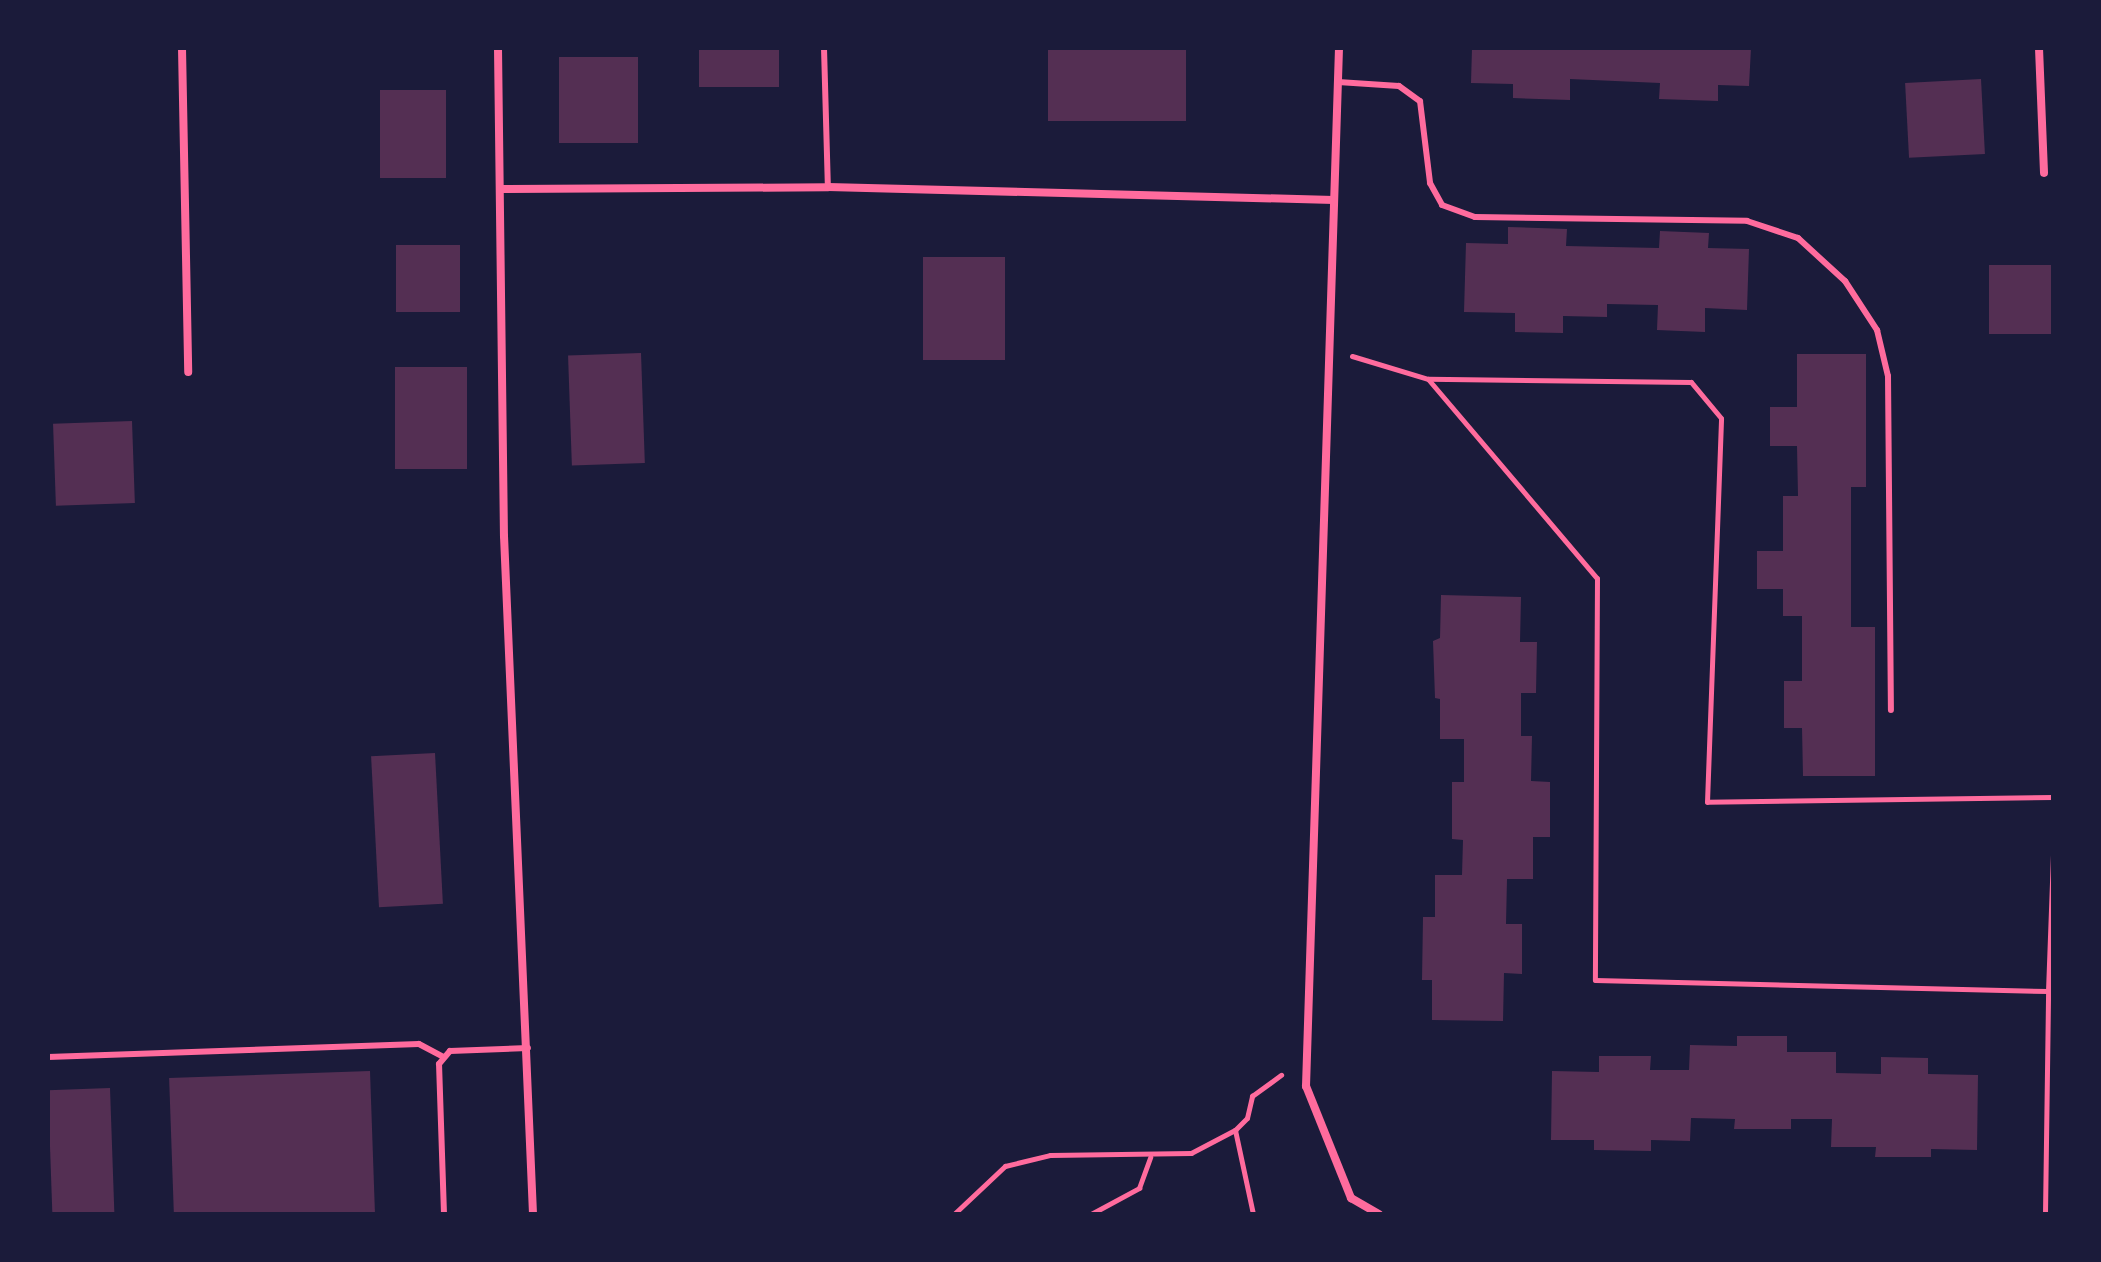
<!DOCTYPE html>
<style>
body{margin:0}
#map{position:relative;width:2101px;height:1262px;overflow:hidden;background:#1b1b3a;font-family:Jost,sans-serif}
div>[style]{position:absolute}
.building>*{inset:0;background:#542f53;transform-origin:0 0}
.path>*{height:5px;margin:-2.5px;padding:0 2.5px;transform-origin:2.5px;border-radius:2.5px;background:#ff6b9d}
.service>*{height:6px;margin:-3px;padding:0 3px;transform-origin:3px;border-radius:3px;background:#ff6b9d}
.minor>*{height:8px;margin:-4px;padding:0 4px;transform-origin:4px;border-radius:4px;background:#ff6b9d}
span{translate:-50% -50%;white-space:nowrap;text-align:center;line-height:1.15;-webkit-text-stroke:8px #1b1b3a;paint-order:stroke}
.frame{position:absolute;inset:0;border:50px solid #1b1b3a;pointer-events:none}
</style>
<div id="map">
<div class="building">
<div style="left:699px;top:48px;width:80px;height:39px"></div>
<div style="left:1048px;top:48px;width:138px;height:73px"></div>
<div style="clip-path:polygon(1472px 48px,1751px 48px,1749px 86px,1718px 85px,1718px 101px,1659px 99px,1660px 83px,1570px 79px,1570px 100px,1513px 98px,1513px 84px,1471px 83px)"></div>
<div style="left:559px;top:57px;width:79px;height:86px"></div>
<div style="left:1981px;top:79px;width:75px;height:76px;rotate:87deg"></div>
<div style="left:446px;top:90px;width:88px;height:66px;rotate:90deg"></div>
<div style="clip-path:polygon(1508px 227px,1567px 229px,1566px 246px,1659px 248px,1660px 231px,1709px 233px,1708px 248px,1749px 249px,1747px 310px,1705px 308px,1705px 332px,1657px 330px,1658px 305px,1607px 304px,1607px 317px,1563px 316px,1563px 333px,1515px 332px,1515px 313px,1464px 312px,1466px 243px,1508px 244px)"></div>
<div style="left:396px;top:245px;width:64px;height:67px"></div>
<div style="left:923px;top:257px;width:82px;height:103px"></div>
<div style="left:2053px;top:265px;width:69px;height:64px;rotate:90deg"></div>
<div style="left:641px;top:353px;width:110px;height:73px;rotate:88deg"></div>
<div style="clip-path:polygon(1797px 354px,1866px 354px,1866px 487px,1851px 487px,1851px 627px,1875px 627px,1875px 776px,1803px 776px,1802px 728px,1784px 728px,1784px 681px,1802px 681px,1802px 616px,1783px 616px,1783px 589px,1757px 589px,1757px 551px,1783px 551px,1783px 496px,1798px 496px,1797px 446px,1770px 446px,1770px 407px,1797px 407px)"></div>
<div style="left:395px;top:367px;width:72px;height:102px"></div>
<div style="left:132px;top:421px;width:82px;height:79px;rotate:88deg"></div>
<div style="clip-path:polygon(1441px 595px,1521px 597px,1520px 642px,1537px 642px,1536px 693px,1521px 693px,1521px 736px,1532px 736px,1531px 781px,1550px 782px,1550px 837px,1533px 837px,1533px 879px,1507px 879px,1506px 924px,1522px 924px,1522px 974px,1504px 973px,1503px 1021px,1432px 1020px,1432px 980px,1422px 980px,1423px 917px,1435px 917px,1435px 875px,1462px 875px,1463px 840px,1452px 839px,1452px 782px,1464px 782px,1464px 739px,1440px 739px,1440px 699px,1435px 698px,1433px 641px,1440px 638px)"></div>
<div style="left:435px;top:753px;width:151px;height:64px;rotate:87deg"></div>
<div style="clip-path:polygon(1737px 1036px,1787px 1036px,1787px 1052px,1836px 1052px,1836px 1073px,1881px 1074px,1881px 1057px,1928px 1058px,1928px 1074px,1978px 1075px,1977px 1150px,1931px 1149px,1931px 1157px,1875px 1157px,1876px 1147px,1831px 1147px,1832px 1119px,1791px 1119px,1791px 1129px,1734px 1129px,1735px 1119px,1691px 1118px,1690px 1141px,1651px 1140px,1651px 1151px,1594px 1150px,1594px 1140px,1551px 1140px,1552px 1071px,1599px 1072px,1599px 1056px,1651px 1056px,1650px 1070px,1689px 1070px,1690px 1045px,1737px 1046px)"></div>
<div style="left:370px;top:1071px;width:143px;height:201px;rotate:88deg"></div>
<div style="left:110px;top:1088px;width:126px;height:62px;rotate:88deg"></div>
</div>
<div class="path">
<div style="left:1352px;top:356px;width:79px;rotate:16.8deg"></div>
<div style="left:2053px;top:797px;width:346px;rotate:179.2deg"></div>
<div style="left:1707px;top:802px;width:384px;rotate:-87.9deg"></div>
<div style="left:1721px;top:418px;width:47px;rotate:-129.8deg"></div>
<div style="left:1691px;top:382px;width:263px;rotate:-179.3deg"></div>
<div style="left:1428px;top:379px;width:261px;rotate:49.7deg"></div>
<div style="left:1597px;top:578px;width:402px;rotate:90.3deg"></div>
<div style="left:1595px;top:980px;width:453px;rotate:1.4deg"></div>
<div style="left:2048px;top:991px;width:137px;rotate:-87.9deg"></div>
<div style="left:1235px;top:1130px;width:86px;rotate:77.9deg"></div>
<div style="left:954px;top:1214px;width:70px;rotate:-43.3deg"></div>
<div style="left:1005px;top:1166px;width:46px;rotate:-13.7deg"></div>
<div style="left:1050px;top:1155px;width:141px;rotate:-0.8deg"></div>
<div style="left:1191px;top:1153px;width:50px;rotate:-27.6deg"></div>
<div style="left:1235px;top:1130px;width:17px;rotate:-45deg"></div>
<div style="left:1247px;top:1118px;width:23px;rotate:-77deg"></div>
<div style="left:1252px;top:1096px;width:36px;rotate:-36deg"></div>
<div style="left:1091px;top:1214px;width:55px;rotate:-28.4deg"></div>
<div style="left:1139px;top:1188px;width:33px;rotate:-70deg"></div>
<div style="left:2045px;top:1214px;width:223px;rotate:-89.2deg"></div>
<div style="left:2048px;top:991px;width:5px"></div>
</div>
<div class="service">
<div style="left:824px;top:48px;width:139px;rotate:88.4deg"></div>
<div style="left:1338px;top:82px;width:61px;rotate:3.8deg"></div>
<div style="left:1399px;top:86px;width:26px;rotate:36deg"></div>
<div style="left:1420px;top:101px;width:83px;rotate:83deg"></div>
<div style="left:1430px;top:183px;width:25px;rotate:61deg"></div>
<div style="left:1442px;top:205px;width:35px;rotate:20deg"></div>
<div style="left:1475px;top:217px;width:272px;rotate:0.8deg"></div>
<div style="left:1747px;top:221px;width:54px;rotate:18.4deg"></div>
<div style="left:1798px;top:238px;width:64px;rotate:42.5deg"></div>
<div style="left:1845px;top:281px;width:59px;rotate:56.9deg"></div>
<div style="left:1877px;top:330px;width:47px;rotate:76.6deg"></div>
<div style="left:1888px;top:376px;width:334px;rotate:89.5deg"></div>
<div style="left:48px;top:1057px;width:371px;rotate:-2deg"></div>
<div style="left:419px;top:1044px;width:27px;rotate:28deg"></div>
<div style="left:444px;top:1214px;width:150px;rotate:-91.9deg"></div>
<div style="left:439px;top:1064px;width:17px;rotate:-50deg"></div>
<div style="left:450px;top:1051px;width:78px;rotate:-2.2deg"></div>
</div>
<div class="minor">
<div style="left:182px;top:48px;width:324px;rotate:88.9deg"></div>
<div style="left:498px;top:48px;width:488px;rotate:89.3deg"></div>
<div style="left:504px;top:536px;width:679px;rotate:87.55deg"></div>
<div style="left:1339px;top:48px;width:1039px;rotate:91.82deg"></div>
<div style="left:1306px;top:1086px;width:121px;rotate:68.1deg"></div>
<div style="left:1351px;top:1198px;width:32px;rotate:30deg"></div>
<div style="left:2039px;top:48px;width:125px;rotate:87.7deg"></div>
<div style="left:500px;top:189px;width:328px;rotate:-0.3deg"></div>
<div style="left:828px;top:187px;width:506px;rotate:1.47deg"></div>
</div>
<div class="frame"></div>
</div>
